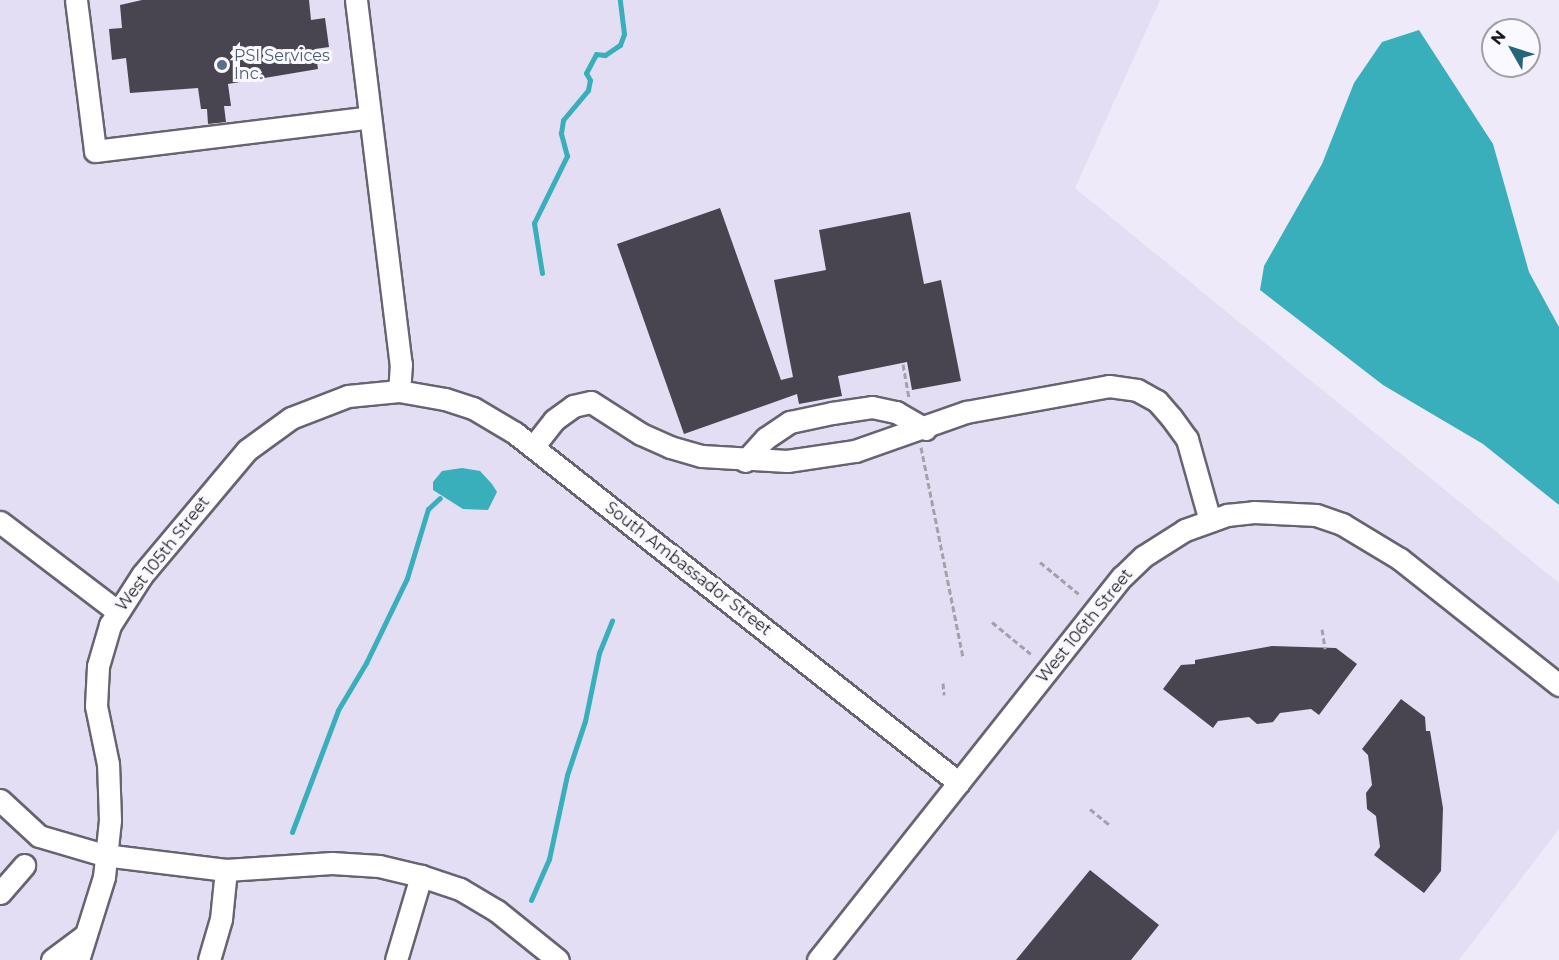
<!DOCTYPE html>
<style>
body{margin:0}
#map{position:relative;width:1559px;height:960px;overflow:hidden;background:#eeeaf9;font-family:Montserrat,sans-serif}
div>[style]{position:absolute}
.built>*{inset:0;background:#e3def3}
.water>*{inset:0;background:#38afba}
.stream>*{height:5px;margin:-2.5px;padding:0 2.5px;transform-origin:2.5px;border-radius:2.5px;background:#38afba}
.building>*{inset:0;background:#484551}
.path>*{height:3px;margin-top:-1.5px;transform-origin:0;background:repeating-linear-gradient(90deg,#a4a1ac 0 6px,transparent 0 9px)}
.roads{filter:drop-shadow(2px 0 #676470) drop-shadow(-2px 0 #676470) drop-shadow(0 2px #676470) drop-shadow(0 -2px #676470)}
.minor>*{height:21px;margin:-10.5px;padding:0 10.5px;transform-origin:10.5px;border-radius:10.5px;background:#fff}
.dots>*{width:16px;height:16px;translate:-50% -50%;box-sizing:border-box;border:3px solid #faf9ff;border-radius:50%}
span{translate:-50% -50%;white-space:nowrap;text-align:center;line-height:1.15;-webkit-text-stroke:6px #faf9ff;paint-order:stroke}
.service-label{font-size:16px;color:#4e5e75}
.left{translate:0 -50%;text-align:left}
.street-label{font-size:16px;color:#1b1a1f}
.north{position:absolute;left:1481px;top:18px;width:60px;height:60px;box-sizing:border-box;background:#faf9ff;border:2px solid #a1a0a5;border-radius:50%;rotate:309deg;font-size:16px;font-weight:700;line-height:24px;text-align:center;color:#1b1a1f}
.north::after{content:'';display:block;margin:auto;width:21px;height:27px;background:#26667b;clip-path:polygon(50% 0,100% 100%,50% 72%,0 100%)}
</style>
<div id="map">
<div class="built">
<div style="clip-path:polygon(0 0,1160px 0,1075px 188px,1559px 583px,1559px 829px,1459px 960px,0 960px)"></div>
</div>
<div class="water">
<div style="clip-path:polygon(1419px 30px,1493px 144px,1529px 272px,1559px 327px,1559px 505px,1483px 444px,1383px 385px,1260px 290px,1264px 266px,1322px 164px,1354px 83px,1382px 42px)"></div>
<div style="clip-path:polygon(462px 468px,480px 471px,492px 484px,497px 492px,488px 510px,463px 509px,433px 490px,433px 482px,442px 471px)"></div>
</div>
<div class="stream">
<div style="left:542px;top:273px;width:51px;rotate:-99.1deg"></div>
<div style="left:534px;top:223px;width:75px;rotate:-63.8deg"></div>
<div style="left:567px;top:156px;width:24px;rotate:-105deg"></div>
<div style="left:561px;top:133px;width:13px;rotate:-81deg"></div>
<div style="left:563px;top:120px;width:39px;rotate:-50deg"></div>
<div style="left:588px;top:90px;width:10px;rotate:-79deg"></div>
<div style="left:590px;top:80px;width:8px;rotate:-120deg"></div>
<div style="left:586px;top:73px;width:21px;rotate:-62deg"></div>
<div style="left:596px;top:54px;width:9px;rotate:6deg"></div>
<div style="left:605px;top:55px;width:18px;rotate:-34deg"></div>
<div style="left:620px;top:45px;width:12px;rotate:-70deg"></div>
<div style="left:624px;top:34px;width:34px;rotate:-97deg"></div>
<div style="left:292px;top:832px;width:130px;rotate:-69.3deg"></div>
<div style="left:338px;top:710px;width:55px;rotate:-59.2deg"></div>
<div style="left:366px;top:663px;width:94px;rotate:-64.2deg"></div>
<div style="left:407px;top:578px;width:72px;rotate:-73.1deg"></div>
<div style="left:428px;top:509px;width:16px;rotate:-43deg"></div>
<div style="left:531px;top:900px;width:45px;rotate:-66.3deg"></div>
<div style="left:549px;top:859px;width:86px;rotate:-77.9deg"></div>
<div style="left:567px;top:775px;width:57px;rotate:-71.6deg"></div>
<div style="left:585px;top:721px;width:69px;rotate:-78.4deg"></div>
<div style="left:599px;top:653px;width:35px;rotate:-68deg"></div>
</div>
<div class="building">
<div style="clip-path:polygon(142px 0,309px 0,311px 20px,325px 18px,329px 47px,315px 49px,318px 69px,228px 84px,231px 106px,224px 106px,226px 122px,208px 124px,207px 109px,201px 109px,198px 88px,130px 93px,126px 58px,112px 60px,109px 29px,122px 28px,120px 5px)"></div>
<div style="clip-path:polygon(720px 208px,781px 380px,793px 377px,774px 280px,826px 270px,819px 230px,910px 212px,924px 284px,941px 280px,961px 381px,912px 390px,907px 362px,838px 376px,842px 396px,799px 404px,797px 394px,684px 434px,617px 244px)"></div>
<div style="clip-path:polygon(1272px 646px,1336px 648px,1357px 664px,1319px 715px,1311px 709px,1280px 713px,1273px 722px,1257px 724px,1249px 717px,1218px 721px,1213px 728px,1163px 689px,1181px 665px,1195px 664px,1195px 660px)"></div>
<div style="clip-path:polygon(1401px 699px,1425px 717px,1426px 731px,1430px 731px,1443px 808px,1441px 871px,1424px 893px,1374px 855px,1380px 847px,1376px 816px,1367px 809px,1366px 793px,1372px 785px,1368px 755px,1362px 749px)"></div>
<div style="clip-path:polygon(1090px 870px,1159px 925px,1131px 960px,1016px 960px)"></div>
</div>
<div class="path">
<div style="left:903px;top:364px;width:34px;rotate:80deg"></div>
<div style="left:921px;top:447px;width:215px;rotate:78.7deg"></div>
<div style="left:1040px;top:562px;width:50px;rotate:39.4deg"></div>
<div style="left:992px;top:622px;width:50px;rotate:39.4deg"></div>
<div style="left:1322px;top:629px;width:20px;rotate:81deg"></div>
<div style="left:943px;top:683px;width:12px;rotate:85deg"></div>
<div style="left:1090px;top:809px;width:26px;rotate:39deg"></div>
</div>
<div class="roads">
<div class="minor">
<div style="left:76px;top:0;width:152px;rotate:82.8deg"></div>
<div style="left:95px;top:151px;width:277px;rotate:-7deg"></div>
<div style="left:356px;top:0;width:367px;rotate:83deg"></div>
<div style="left:401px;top:364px;width:27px;rotate:94deg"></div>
<div style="left:533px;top:447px;width:34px;rotate:-52deg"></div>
<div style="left:554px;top:420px;width:24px;rotate:-36deg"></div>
<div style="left:573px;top:406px;width:18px;rotate:-13deg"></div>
<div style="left:591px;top:402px;width:59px;rotate:32.6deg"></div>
<div style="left:641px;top:434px;width:32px;rotate:24deg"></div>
<div style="left:670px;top:447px;width:33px;rotate:16deg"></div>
<div style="left:702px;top:456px;width:85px;rotate:3.4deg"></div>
<div style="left:787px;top:461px;width:69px;rotate:-8.4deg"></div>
<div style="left:855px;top:451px;width:118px;rotate:-19.4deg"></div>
<div style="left:966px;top:412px;width:145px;rotate:-10.3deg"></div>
<div style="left:1109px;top:386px;width:28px;rotate:8deg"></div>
<div style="left:1137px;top:390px;width:23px;rotate:29deg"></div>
<div style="left:1157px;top:401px;width:21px;rotate:49deg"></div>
<div style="left:1171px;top:417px;width:27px;rotate:54deg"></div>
<div style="left:1187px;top:439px;width:85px;rotate:74.3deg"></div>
<div style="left:745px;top:461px;width:31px;rotate:-48deg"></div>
<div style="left:766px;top:438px;width:29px;rotate:-34deg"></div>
<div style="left:790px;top:422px;width:43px;rotate:-12.1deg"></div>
<div style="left:832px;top:413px;width:40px;rotate:-8.5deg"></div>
<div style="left:872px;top:407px;width:25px;rotate:12deg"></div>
<div style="left:896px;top:412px;width:34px;rotate:30deg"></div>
<div style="left:0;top:522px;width:147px;rotate:37.3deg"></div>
<div style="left:0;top:800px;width:53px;rotate:42.7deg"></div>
<div style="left:39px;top:836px;width:68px;rotate:16.3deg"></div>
<div style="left:104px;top:855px;width:123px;rotate:7deg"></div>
<div style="left:226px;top:870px;width:106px;rotate:-3.8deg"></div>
<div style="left:332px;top:863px;width:47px;rotate:3.7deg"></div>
<div style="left:379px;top:866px;width:43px;rotate:13.4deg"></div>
<div style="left:421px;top:876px;width:41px;rotate:18.4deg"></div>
<div style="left:460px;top:889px;width:43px;rotate:30.7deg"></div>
<div style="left:497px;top:911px;width:78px;rotate:38.8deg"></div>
<div style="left:0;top:893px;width:37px;rotate:-49deg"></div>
<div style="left:52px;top:960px;width:39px;rotate:-37deg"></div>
<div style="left:78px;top:960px;width:87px;rotate:-72.6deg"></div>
<div style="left:104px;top:877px;width:57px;rotate:-84deg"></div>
<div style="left:110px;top:820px;width:56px;rotate:-92deg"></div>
<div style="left:108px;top:764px;width:59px;rotate:-101.7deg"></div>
<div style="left:96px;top:706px;width:40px;rotate:-87.1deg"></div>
<div style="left:98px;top:666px;width:43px;rotate:-73.7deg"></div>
<div style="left:110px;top:625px;width:59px;rotate:-57.4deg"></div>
<div style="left:142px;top:575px;width:163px;rotate:-50deg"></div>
<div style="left:247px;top:450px;width:54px;rotate:-36deg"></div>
<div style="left:291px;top:418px;width:61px;rotate:-21.1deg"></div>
<div style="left:348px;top:396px;width:51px;rotate:-5.6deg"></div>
<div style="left:399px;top:391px;width:47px;rotate:9.9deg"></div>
<div style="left:445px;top:399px;width:29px;rotate:18deg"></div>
<div style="left:473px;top:408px;width:49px;rotate:30.8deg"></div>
<div style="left:515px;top:433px;width:565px;rotate:38.25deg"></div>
<div style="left:209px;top:960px;width:43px;rotate:-73.7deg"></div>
<div style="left:221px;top:919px;width:49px;rotate:-84.2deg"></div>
<div style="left:396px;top:960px;width:88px;rotate:-73.4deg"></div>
<div style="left:818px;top:960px;width:489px;rotate:-51.6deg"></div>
<div style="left:1122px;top:577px;width:30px;rotate:-44deg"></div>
<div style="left:1144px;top:556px;width:49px;rotate:-32.4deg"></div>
<div style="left:1185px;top:530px;width:45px;rotate:-19.7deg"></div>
<div style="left:1227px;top:515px;width:27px;rotate:-6deg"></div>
<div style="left:1254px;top:512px;width:62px;rotate:2.8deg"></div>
<div style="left:1316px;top:515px;width:28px;rotate:19deg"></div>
<div style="left:1342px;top:524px;width:68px;rotate:31.1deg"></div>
<div style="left:1400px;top:559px;width:203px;rotate:38.4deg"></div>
</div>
</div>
<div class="dots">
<div style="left:222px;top:65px;background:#5c6f8a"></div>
</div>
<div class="service-label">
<span class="left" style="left:234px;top:65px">PSI Services<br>Inc.</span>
</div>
<div class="street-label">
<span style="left:163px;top:554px;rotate:-52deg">West 105th Street</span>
<span style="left:688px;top:569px;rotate:38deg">South Ambassador Street</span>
<span style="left:1085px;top:626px;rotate:-51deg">West 106th Street</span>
</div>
<div class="north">N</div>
</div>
